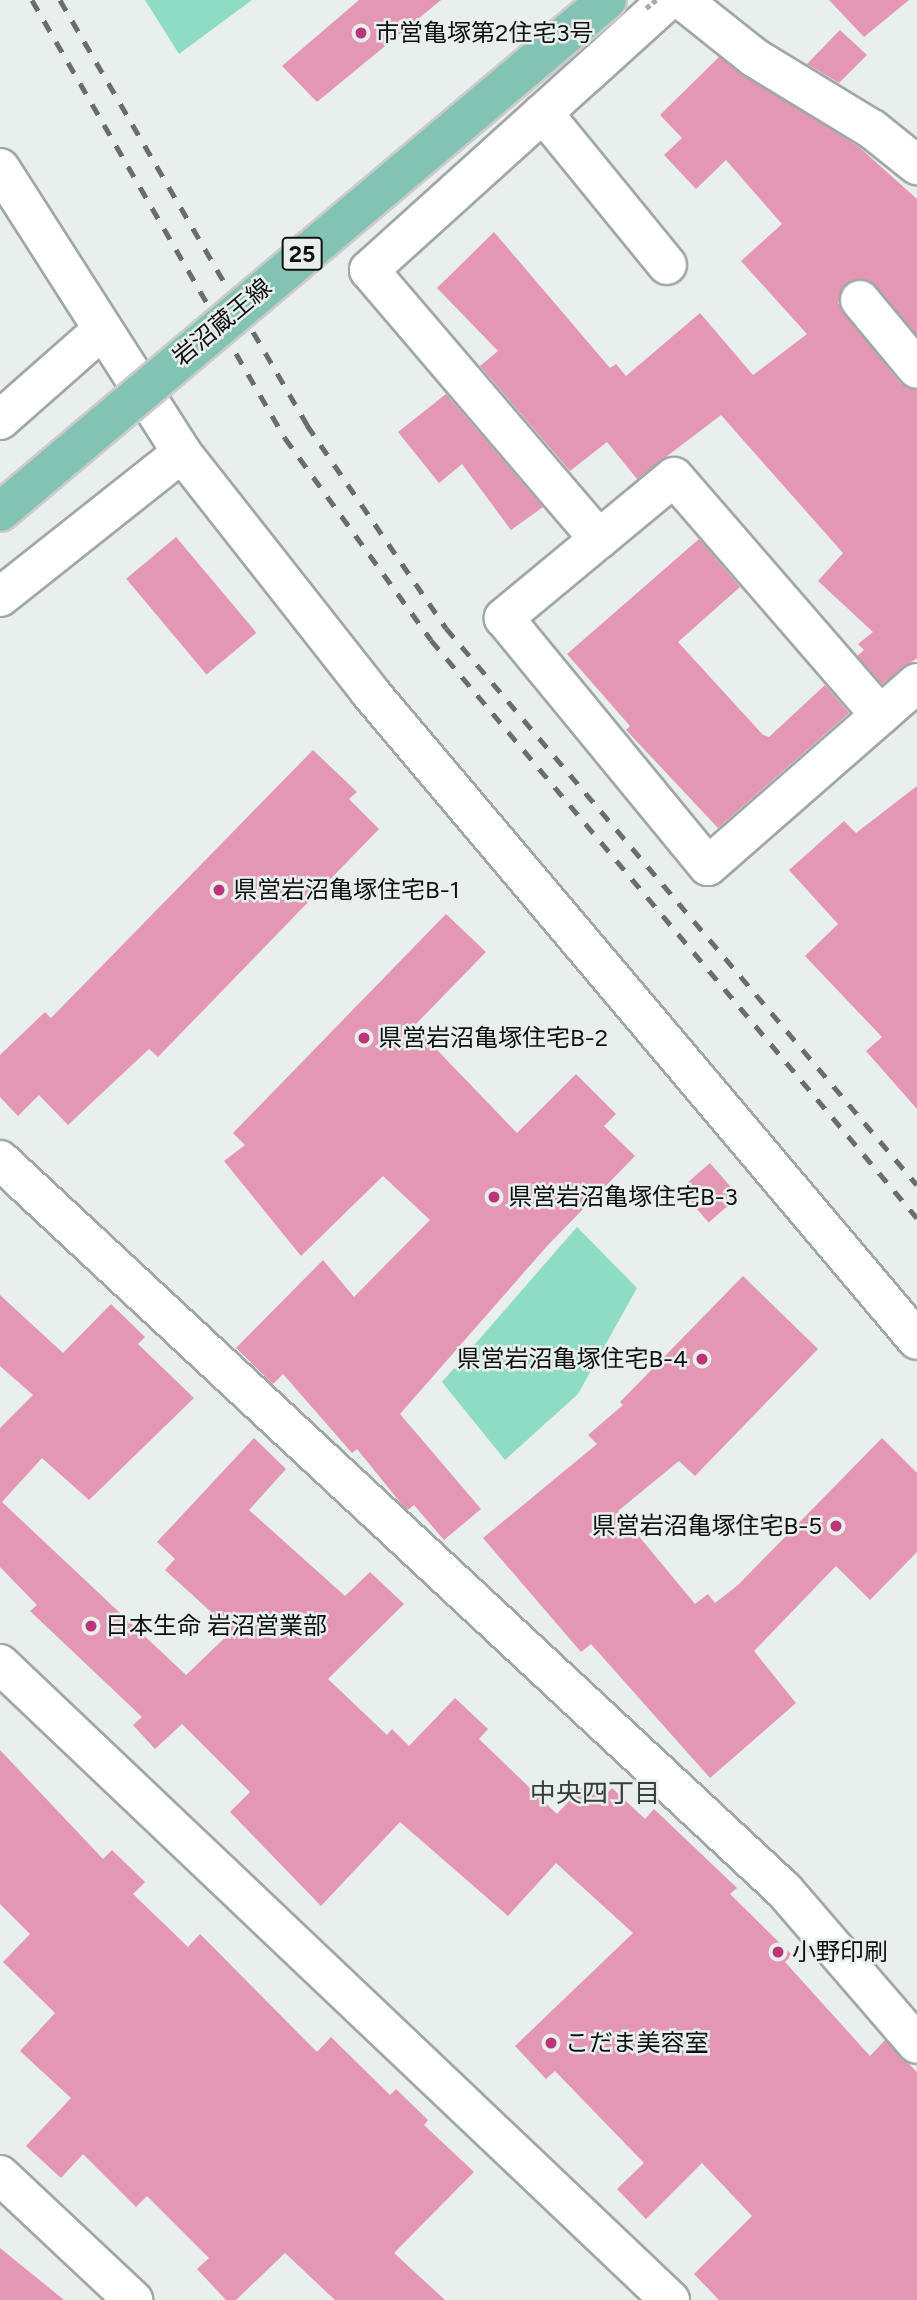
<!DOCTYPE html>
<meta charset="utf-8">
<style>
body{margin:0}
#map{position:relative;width:917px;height:2300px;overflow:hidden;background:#e8efed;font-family:Figtree,"Noto Sans JP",sans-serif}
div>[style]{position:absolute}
.green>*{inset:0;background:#8fdcc5}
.building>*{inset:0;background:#e496b5;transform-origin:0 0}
.roads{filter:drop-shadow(2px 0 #a1a8a5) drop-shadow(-2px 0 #a1a8a5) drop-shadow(0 2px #a1a8a5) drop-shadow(0 -2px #a1a8a5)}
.street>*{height:38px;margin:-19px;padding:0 19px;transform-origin:19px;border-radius:19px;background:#fff}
.secondary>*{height:38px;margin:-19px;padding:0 19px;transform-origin:19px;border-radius:19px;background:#fff}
.rail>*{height:5px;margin-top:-2.5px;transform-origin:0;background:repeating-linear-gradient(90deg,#696e6c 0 12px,transparent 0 24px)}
.path-bridge>*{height:4.5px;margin-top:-2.25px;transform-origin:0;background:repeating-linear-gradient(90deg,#a5aaa9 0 5px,transparent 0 8.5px)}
.bridges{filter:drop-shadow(2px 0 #cacbca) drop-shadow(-2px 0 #cacbca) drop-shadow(0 2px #cacbca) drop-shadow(0 -2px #cacbca)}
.primary-bridge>*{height:38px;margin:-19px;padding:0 19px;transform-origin:19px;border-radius:19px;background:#83c3b3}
.dots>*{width:19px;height:19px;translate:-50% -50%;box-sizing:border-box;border:4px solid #e8efed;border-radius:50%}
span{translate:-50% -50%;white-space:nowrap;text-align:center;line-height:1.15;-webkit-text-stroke:5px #e8efed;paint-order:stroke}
.shield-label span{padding:2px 5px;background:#e8efed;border:2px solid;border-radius:5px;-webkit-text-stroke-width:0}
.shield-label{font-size:23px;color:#0e1110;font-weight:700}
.poi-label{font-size:24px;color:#0e1110}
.left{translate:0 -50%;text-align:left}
.right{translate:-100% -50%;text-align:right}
.street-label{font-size:24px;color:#0e1110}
.neighbourhood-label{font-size:26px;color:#373d3b}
</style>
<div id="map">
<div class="green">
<div style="clip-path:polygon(145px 0,252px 0,179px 54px)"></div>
<div style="clip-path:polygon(577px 1227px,637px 1288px,578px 1394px,505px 1460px,442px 1382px)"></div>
</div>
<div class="building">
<div style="clip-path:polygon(359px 0,441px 0,317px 102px,282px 66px)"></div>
<div style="clip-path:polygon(829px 0,909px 0,864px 37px)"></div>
<div style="clip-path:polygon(840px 30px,867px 55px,839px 83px,807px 64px)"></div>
<div style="clip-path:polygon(719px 57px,859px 147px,917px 199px,917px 335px,868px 280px,847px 283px,838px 303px,900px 383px,917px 390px,917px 658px,882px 684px,857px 656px,864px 650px,858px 644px,873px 632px,818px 581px,843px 553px,721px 415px,637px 479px,607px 442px,570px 471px,480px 366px,498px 351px,437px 288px,494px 232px,610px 368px,616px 364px,626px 376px,700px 313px,753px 375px,807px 334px,741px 261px,782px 224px,726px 160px,696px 189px,664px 155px,682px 138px,660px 115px)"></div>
<div style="clip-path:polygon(446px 394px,543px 507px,511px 530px,462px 464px,439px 483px,398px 432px)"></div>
<div style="left:176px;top:537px;width:125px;height:65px;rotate:50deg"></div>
<div style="clip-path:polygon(699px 539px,740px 587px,678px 642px,763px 735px,769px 737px,825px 685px,849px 713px,718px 828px,626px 730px,630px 726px,567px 654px)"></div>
<div style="clip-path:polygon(313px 750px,357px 792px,349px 799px,379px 829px,158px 1057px,149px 1049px,68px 1125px,39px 1095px,18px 1116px,0 1097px,0 1055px,45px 1012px,51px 1018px)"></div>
<div style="clip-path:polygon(917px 786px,917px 1109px,866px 1051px,882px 1037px,805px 956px,838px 924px,789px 870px,844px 821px,856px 833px)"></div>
<div style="clip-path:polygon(446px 914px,486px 952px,414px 1026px,517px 1133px,576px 1074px,616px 1114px,604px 1126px,635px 1156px,547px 1246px,400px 1414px,481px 1509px,444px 1540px,414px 1505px,408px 1510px,404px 1507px,357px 1449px,352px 1453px,283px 1374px,273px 1384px,236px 1348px,323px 1260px,354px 1297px,430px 1220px,383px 1176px,301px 1256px,224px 1161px,245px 1145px,233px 1133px)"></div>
<div style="left:710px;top:1163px;width:44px;height:40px;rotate:49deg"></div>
<div style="clip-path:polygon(743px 1276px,818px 1349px,695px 1476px,679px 1461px,618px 1511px,695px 1604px,708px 1594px,715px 1603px,738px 1585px,882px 1438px,917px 1473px,917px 1552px,870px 1600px,836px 1566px,754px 1651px,796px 1703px,710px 1778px,591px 1644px,581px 1652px,483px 1538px,597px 1444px,588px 1435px,623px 1405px,620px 1402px)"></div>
<div style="clip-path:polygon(0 1295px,63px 1353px,111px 1304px,145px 1337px,138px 1344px,194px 1398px,89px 1500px,42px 1458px,2px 1502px,186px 1675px,232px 1631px,165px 1570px,175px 1559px,157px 1542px,254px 1438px,286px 1469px,249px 1510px,345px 1596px,370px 1572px,404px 1604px,328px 1679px,387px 1735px,392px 1729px,409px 1746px,455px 1698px,488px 1729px,479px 1739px,557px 1814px,587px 1782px,603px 1797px,612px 1788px,645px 1819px,654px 1809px,737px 1888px,730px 1894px,792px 1955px,785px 1962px,870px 2056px,885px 2040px,917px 2072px,917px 2300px,719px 2300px,694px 2274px,752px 2216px,702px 2163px,646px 2219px,617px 2189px,644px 2163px,555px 2071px,546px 2079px,515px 2046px,633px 1933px,556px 1863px,508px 1916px,400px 1822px,321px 1906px,230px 1812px,250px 1792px,182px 1724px,155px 1749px,133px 1725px,142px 1717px,30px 1611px,37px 1605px,0 1567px,0 1428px,33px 1395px,0 1366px)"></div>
<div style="clip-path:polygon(0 1750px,103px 1859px,112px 1850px,145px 1882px,133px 1894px,188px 1947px,200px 1934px,317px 2052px,331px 2037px,390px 2095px,396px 2089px,428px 2120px,424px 2125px,474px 2172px,394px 2253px,445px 2300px,335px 2300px,285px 2253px,236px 2300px,226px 2300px,197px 2269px,209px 2258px,147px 2196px,136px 2207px,83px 2154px,61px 2178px,26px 2146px,71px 2098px,20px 2051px,55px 2013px,3px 1962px,30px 1934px,0 1904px)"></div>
<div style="clip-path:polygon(0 2248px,64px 2300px,0 2300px)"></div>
</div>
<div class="roads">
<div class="street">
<div style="left:668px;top:0;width:403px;rotate:137.9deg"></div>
<div style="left:369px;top:270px;width:354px;rotate:49.5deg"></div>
<div style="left:599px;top:539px;width:124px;rotate:140.3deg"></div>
<div style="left:504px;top:618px;width:321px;rotate:50.6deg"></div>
<div style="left:708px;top:866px;width:278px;rotate:-41.2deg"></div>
<div style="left:682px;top:0;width:93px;rotate:38.5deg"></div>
<div style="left:755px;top:58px;width:137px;rotate:31.3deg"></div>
<div style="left:872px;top:129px;width:58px;rotate:38.7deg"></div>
<div style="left:543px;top:113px;width:196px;rotate:50.8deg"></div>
<div style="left:0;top:168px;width:338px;rotate:57.4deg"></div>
<div style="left:182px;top:453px;width:303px;rotate:51.8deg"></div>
<div style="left:369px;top:691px;width:849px;rotate:49.82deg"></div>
<div style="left:860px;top:300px;width:89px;rotate:50.4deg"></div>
<div style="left:0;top:420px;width:135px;rotate:-41.4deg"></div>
<div style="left:599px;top:539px;width:97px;rotate:-39.6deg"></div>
<div style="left:674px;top:477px;width:315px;rotate:49.1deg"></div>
<div style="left:0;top:597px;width:232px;rotate:-38.4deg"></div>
<div style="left:0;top:1160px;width:1071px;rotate:42.96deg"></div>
<div style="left:784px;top:1890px;width:203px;rotate:49.2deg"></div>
<div style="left:0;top:2175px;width:183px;rotate:43.2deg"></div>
</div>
<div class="secondary">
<div style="left:0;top:1664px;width:924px;rotate:43.51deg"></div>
</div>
</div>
<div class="rail">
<div style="left:32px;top:0;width:506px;rotate:59.99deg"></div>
<div style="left:285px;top:438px;width:249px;rotate:54.1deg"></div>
<div style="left:431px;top:640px;width:755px;rotate:49.94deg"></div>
<div style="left:60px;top:0;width:492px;rotate:59.8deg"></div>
<div style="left:307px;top:425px;width:246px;rotate:55.6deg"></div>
<div style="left:446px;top:628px;width:729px;rotate:49.78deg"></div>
</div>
<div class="path-bridge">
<div style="left:646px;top:8px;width:13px;rotate:-39deg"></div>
</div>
<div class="bridges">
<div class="primary-bridge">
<div style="left:0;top:512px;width:794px;rotate:-40.15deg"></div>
</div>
</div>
<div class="dots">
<div style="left:361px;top:33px;background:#bb3679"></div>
<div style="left:219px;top:890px;background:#bb3679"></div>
<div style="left:364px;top:1038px;background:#bb3679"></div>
<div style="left:494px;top:1197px;background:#bb3679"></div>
<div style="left:702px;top:1359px;background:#bb3679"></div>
<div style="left:836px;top:1526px;background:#bb3679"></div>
<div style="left:91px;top:1626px;background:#bb3679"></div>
<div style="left:778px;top:1952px;background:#bb3679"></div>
<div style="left:551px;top:2043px;background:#bb3679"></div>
</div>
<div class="shield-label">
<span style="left:302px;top:254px">25</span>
</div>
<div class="poi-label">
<span class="left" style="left:375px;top:33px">市営亀塚第2住宅3号</span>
<span class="left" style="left:233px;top:890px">県営岩沼亀塚住宅B-1</span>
<span class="left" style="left:378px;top:1038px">県営岩沼亀塚住宅B-2</span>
<span class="left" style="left:508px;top:1197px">県営岩沼亀塚住宅B-3</span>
<span class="right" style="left:688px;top:1359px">県営岩沼亀塚住宅B-4</span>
<span class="right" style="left:822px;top:1526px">県営岩沼亀塚住宅B-5</span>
<span class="left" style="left:105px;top:1626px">日本生命 岩沼営業部</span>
<span class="left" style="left:792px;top:1952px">小野印刷</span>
<span class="left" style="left:565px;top:2043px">こだま美容室</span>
</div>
<div class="street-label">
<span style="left:222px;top:322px;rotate:-40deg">岩沼蔵王線</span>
</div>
<div class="neighbourhood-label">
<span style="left:595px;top:1794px">中央四丁目</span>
</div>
</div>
